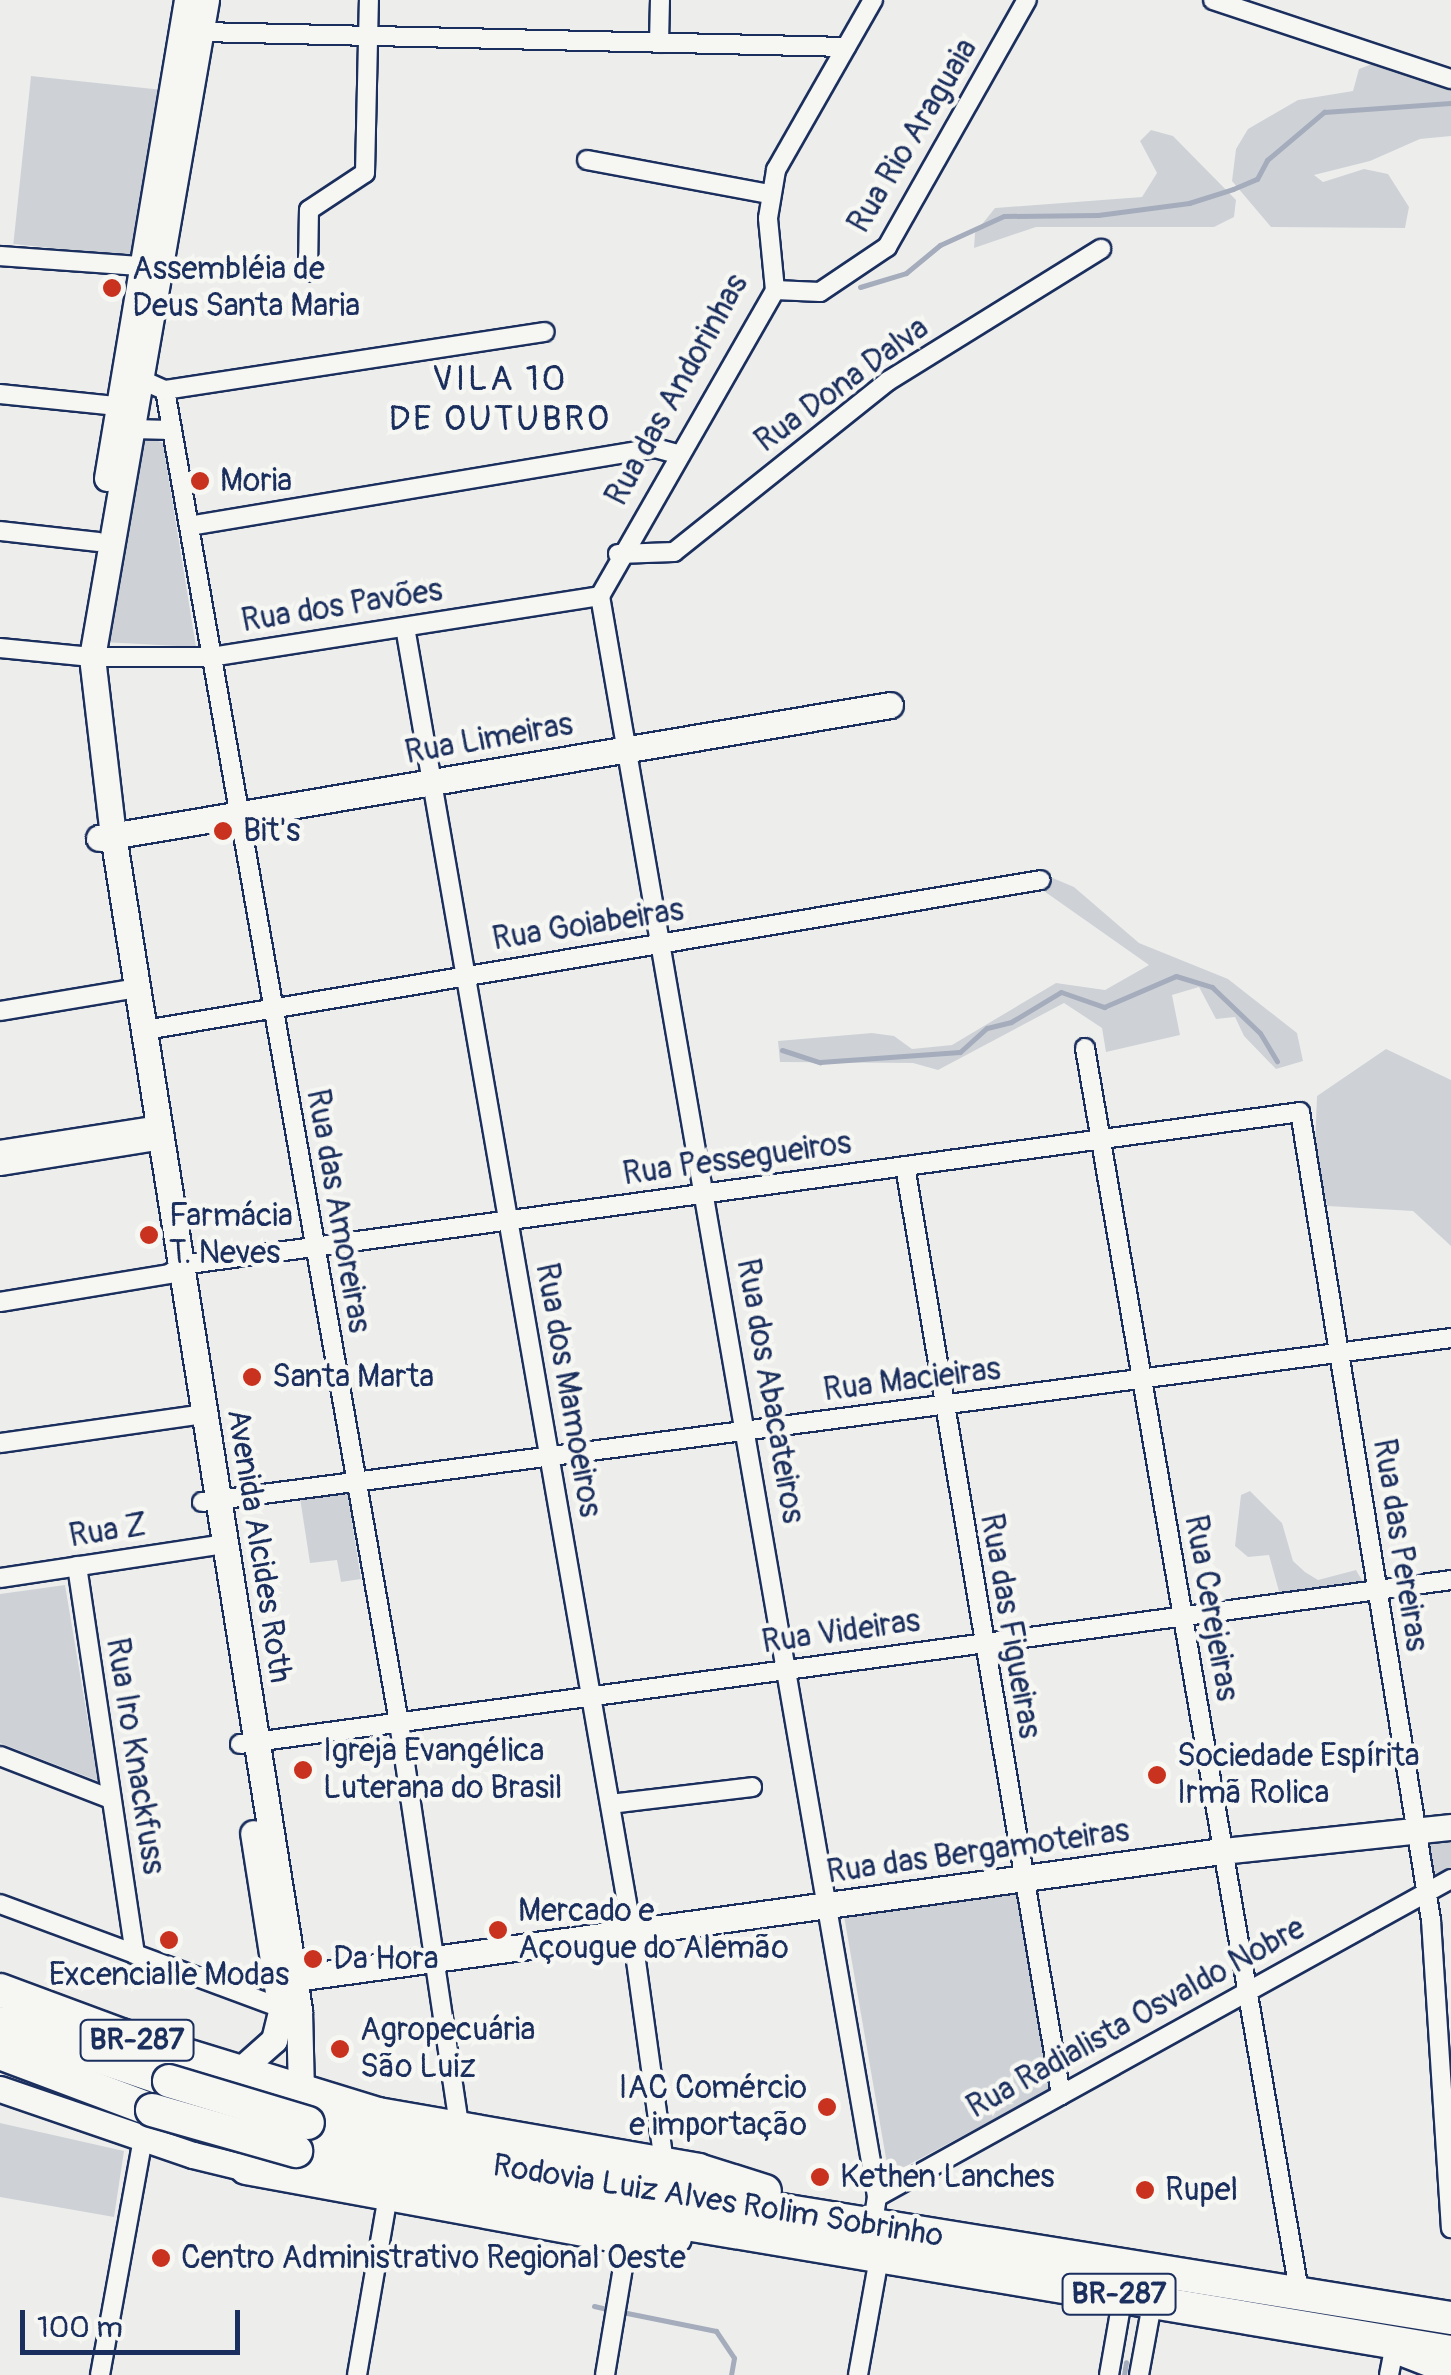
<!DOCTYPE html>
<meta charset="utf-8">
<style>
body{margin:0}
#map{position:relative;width:1451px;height:2375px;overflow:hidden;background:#edeeec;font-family:Pangolin,sans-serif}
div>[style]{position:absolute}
.green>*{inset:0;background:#ced2d7;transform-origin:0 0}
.stream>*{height:5px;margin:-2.5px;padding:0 2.5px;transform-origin:2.5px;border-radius:2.5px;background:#a5acbc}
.roads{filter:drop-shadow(2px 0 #1b2f5e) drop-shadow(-2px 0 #1b2f5e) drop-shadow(0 2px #1b2f5e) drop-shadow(0 -2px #1b2f5e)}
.street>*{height:18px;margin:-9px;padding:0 9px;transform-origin:9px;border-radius:9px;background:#f6f6f2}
.secondary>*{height:25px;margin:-12.5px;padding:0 12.5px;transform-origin:12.5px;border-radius:12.5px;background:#f6f6f2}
.highway>*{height:32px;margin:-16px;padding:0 16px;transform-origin:16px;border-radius:16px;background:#f6f6f2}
.bridges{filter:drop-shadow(2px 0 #1b2f5e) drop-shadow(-2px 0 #1b2f5e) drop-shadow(0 2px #1b2f5e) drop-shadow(0 -2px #1b2f5e)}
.highway-bridge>*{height:32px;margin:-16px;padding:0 16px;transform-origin:16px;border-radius:16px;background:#f6f6f2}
.dots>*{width:28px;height:28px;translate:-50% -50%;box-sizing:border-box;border:5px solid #f6f6f2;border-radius:50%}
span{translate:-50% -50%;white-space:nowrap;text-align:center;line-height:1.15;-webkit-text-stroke:9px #f6f6f2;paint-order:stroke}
.shield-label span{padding:2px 8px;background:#f6f6f2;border:2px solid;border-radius:8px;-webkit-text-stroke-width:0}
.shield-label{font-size:30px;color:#1b2f5e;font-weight:700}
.street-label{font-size:32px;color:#1b2f5e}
.poi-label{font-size:32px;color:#1b2f5e}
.left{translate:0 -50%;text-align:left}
.right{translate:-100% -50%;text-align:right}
.neighbourhood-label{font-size:35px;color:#1b2f5e;letter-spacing:2.5px}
.scale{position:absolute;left:20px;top:2310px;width:220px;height:45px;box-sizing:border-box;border:5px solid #1b2f5e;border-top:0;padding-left:12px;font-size:30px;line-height:35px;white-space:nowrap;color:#1b2f5e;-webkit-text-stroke:8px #f6f6f2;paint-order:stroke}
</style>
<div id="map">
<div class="green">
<div style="clip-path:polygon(1377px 62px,1451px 88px,1451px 136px,1420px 139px,1370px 161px,1314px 175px,1323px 182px,1364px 169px,1388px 174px,1409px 207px,1405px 228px,1271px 227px,1232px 181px,1236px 149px,1248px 129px,1298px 100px,1353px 91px,1359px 69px)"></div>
<div style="left:31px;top:76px;width:128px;height:169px;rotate:6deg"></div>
<div style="clip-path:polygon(1151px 130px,1173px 136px,1236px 200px,1234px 217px,1214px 227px,1036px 227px,974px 248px,975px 233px,995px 208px,1142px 197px,1157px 173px,1140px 141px)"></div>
<div style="clip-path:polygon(151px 438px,163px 443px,196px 647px,103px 642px,139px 442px)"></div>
<div style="clip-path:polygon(1048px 876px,1074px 887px,1139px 943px,1228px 979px,1297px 1033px,1303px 1061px,1276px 1069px,1244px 1036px,1235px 1017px,1216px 1019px,1199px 987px,1172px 995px,1180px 1035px,1106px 1052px,1102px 1028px,1064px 1003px,938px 1070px,913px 1063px,780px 1062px,778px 1041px,872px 1033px,894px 1036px,912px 1049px,952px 1045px,1056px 983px,1105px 990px,1149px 965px,1041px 889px)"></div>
<div style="clip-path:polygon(1386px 1049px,1451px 1080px,1451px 1246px,1413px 1211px,1327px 1206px,1315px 1147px,1317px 1096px)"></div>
<div style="clip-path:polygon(347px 1490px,361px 1579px,341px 1582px,337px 1560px,310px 1563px,300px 1498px)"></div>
<div style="clip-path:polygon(1250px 1491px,1282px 1523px,1293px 1561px,1305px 1572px,1318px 1580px,1356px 1570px,1363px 1582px,1280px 1595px,1269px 1555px,1248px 1557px,1235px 1546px,1241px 1495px)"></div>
<div style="clip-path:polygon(65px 1585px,98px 1781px,0 1743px,0 1594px)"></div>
<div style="clip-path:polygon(1424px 1840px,1451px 1840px,1451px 1868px,1429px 1876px)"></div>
<div style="clip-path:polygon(1017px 1893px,1050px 2089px,897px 2171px,887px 2164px,844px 1916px)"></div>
<div style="clip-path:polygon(0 2123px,124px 2151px,114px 2217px,0 2197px)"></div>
</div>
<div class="stream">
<div style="left:860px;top:287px;width:48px;rotate:-16.9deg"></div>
<div style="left:906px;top:273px;width:44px;rotate:-39.5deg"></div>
<div style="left:940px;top:245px;width:70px;rotate:-24.4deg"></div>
<div style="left:1004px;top:216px;width:94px;rotate:-0.6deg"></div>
<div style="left:1098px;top:215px;width:92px;rotate:-7.5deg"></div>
<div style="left:1189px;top:203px;width:46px;rotate:-17.7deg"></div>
<div style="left:1233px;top:189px;width:26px;rotate:-23deg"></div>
<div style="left:1257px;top:179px;width:21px;rotate:-62deg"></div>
<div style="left:1267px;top:160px;width:75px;rotate:-40.1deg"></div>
<div style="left:1324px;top:112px;width:127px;rotate:-4.1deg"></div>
<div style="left:782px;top:1050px;width:40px;rotate:18deg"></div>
<div style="left:820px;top:1062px;width:140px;rotate:-4.1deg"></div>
<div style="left:960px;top:1052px;width:36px;rotate:-42deg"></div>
<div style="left:987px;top:1028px;width:25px;rotate:-14deg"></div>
<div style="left:1011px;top:1022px;width:58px;rotate:-31deg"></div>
<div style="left:1061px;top:992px;width:46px;rotate:19.2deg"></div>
<div style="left:1104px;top:1007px;width:78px;rotate:-23.3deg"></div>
<div style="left:1176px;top:976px;width:38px;rotate:17deg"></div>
<div style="left:1212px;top:987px;width:66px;rotate:43.8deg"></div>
<div style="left:1260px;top:1033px;width:33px;rotate:59deg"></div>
<div style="left:594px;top:2306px;width:17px;rotate:13deg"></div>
<div style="left:622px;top:2312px;width:96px;rotate:11.4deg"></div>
<div style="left:716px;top:2331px;width:32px;rotate:56deg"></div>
<div style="left:734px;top:2358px;width:17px;rotate:100deg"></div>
<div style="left:1124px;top:2375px;width:13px;rotate:-81deg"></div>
</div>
<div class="roads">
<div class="street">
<div style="left:1213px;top:0;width:251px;rotate:18.4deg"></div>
<div style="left:201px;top:32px;width:645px;rotate:1.33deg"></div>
<div style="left:659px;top:43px;width:43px;rotate:-88.7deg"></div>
<div style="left:587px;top:160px;width:185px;rotate:10.6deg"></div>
<div style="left:0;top:256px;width:141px;rotate:4.1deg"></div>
<div style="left:308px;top:272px;width:62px;rotate:-89.1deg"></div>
<div style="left:309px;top:210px;width:67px;rotate:-33.5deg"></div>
<div style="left:365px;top:173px;width:173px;rotate:-88.7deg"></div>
<div style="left:775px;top:290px;width:45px;rotate:2.5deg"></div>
<div style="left:820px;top:292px;width:81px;rotate:-33.9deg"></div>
<div style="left:887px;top:247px;width:284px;rotate:-60.5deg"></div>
<div style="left:133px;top:376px;width:35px;rotate:24deg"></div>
<div style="left:165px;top:390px;width:1353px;rotate:80.04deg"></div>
<div style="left:399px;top:1723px;width:412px;rotate:81.5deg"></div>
<div style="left:165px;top:390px;width:384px;rotate:-8.7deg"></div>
<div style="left:0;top:394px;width:118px;rotate:5.9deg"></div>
<div style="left:132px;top:429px;width:40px;rotate:1.4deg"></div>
<div style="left:189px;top:526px;width:472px;rotate:-9.5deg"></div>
<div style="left:655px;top:448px;width:24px;rotate:15deg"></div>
<div style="left:0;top:531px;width:99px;rotate:6.4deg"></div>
<div style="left:618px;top:554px;width:56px;rotate:-2deg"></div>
<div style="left:674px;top:552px;width:274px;rotate:-38.6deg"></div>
<div style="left:888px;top:381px;width:251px;rotate:-31.8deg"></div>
<div style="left:600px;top:596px;width:1625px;rotate:80.18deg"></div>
<div style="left:877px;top:2197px;width:30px;rotate:99deg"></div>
<div style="left:600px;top:596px;width:353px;rotate:-60.2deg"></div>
<div style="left:775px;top:290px;width:72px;rotate:-95.6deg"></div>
<div style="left:768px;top:218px;width:49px;rotate:-80.5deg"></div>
<div style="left:776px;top:170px;width:196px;rotate:-60.3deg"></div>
<div style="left:405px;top:627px;width:1325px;rotate:80.13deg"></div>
<div style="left:632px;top:1932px;width:233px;rotate:82.1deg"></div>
<div style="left:0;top:648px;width:92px;rotate:5.6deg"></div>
<div style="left:92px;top:657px;width:119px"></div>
<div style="left:211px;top:657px;width:394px;rotate:-8.9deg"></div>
<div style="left:0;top:1011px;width:140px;rotate:-9.5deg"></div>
<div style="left:145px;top:1030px;width:908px;rotate:-9.5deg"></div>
<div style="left:1085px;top:1048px;width:1266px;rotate:80.23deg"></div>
<div style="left:0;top:1150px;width:162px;rotate:-8.9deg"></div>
<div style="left:0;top:1166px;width:164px;rotate:-9.1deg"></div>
<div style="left:905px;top:1166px;width:942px;rotate:80.47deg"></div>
<div style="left:0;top:1302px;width:171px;rotate:-9.4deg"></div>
<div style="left:169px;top:1274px;width:16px;rotate:-35deg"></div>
<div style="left:182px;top:1265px;width:1128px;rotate:-7.79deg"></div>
<div style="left:1300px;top:1112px;width:819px;rotate:80.79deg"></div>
<div style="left:1431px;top:1920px;width:309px;rotate:86.3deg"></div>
<div style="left:0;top:1443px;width:207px;rotate:-8.1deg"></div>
<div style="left:202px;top:1502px;width:1260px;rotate:-7.48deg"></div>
<div style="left:77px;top:1566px;width:393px;rotate:81.5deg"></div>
<div style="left:0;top:1578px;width:229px;rotate:-8.6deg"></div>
<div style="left:240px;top:1744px;width:1222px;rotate:-7.71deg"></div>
<div style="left:0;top:1756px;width:119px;rotate:21.2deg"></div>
<div style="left:610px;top:1804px;width:143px;rotate:-6.8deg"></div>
<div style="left:0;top:1904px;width:308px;rotate:20.3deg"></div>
<div style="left:877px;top:2197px;width:656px;rotate:-28.99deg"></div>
<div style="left:1395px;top:2354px;width:58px;rotate:21.3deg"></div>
<div style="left:100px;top:2375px;width:240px;rotate:-79.7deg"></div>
<div style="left:357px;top:2375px;width:182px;rotate:-80.2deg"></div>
<div style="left:605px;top:2375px;width:139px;rotate:-80.5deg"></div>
<div style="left:858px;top:2375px;width:124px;rotate:-79.8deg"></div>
<div style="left:1109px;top:2375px;width:81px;rotate:-80.1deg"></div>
<div style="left:1139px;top:2375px;width:77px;rotate:-79.6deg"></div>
<div style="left:1389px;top:2375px;width:21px;rotate:-79deg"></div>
</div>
<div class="secondary">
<div style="left:206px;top:0;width:667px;rotate:99.84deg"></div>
<div style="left:92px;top:657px;width:179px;rotate:83.3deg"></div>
<div style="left:113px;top:835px;width:1190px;rotate:81deg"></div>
<div style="left:299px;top:2010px;width:80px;rotate:88.6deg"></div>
<div style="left:301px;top:2090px;width:14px;rotate:115deg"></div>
<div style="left:107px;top:478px;width:485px;rotate:-80.5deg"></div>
<div style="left:99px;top:838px;width:802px;rotate:-9.54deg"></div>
<div style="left:281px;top:1980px;width:950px;rotate:-7.81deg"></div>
<div style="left:1222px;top:1851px;width:230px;rotate:-6deg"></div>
<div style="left:230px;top:2079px;width:59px;rotate:-41.6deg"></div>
<div style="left:274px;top:2040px;width:30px;rotate:-76deg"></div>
<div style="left:281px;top:2011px;width:180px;rotate:-98.9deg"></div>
<div style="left:0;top:2089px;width:204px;rotate:18.9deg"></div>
<div style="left:193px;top:2155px;width:55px;rotate:13.8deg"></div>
<div style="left:246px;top:2168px;width:18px;rotate:-34deg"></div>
</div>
<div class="highway">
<div style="left:0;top:1990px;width:129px;rotate:20.4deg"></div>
<div style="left:121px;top:2035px;width:269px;rotate:17.1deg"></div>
<div style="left:378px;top:2114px;width:325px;rotate:9.9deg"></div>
<div style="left:698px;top:2170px;width:70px;rotate:17.4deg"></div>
<div style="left:0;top:2023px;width:179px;rotate:18.9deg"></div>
<div style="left:0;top:2053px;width:162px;rotate:20.6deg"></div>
<div style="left:308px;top:2123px;width:105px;rotate:15deg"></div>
<div style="left:409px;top:2150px;width:1055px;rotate:9.16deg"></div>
<div style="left:296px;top:2151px;width:343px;rotate:10.8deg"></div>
<div style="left:633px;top:2215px;width:829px;rotate:9.51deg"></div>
<div style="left:246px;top:2168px;width:388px;rotate:10.4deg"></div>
<div style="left:628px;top:2238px;width:47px"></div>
</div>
</div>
<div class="bridges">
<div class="highway-bridge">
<div style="left:169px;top:2081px;width:145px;rotate:16.8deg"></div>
<div style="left:152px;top:2110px;width:150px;rotate:15.9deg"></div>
</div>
</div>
<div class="dots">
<div style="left:112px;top:288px;background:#c8321e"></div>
<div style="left:200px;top:481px;background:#c8321e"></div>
<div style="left:223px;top:831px;background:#c8321e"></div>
<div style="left:149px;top:1235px;background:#c8321e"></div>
<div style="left:252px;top:1377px;background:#c8321e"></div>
<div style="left:303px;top:1770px;background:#c8321e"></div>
<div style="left:1157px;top:1775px;background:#c8321e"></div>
<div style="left:498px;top:1930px;background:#c8321e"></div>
<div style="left:169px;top:1940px;background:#c8321e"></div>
<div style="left:313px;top:1959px;background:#c8321e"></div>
<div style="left:340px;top:2049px;background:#c8321e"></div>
<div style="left:827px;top:2107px;background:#c8321e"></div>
<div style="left:820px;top:2177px;background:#c8321e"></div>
<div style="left:1145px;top:2190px;background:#c8321e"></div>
<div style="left:161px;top:2258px;background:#c8321e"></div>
</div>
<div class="shield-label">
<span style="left:137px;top:2040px">BR-287</span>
<span style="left:1119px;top:2294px">BR-287</span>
</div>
<div class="street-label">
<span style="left:913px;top:136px;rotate:-59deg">Rua Rio Araguaia</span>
<span style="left:842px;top:385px;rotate:-36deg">Rua Dona Dalva</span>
<span style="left:677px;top:390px;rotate:-61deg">Rua das Andorinhas</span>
<span style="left:342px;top:606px;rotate:-9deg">Rua dos Pavões</span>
<span style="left:489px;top:739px;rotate:-10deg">Rua Limeiras</span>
<span style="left:588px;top:925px;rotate:-9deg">Rua Goiabeiras</span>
<span style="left:737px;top:1159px;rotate:-8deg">Rua Pessegueiros</span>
<span style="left:338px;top:1211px;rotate:80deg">Rua das Amoreiras</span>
<span style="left:912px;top:1380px;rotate:-7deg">Rua Macieiras</span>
<span style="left:568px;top:1390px;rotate:80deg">Rua dos Mamoeiros</span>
<span style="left:770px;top:1391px;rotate:80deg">Rua dos Abacateiros</span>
<span style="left:108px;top:1531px;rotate:-9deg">Rua Z</span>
<span style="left:1400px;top:1545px;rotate:81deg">Rua das Pereiras</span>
<span style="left:259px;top:1546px;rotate:81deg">Avenida Alcides Roth</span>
<span style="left:1211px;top:1608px;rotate:80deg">Rua Cerejeiras</span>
<span style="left:1010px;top:1626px;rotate:80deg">Rua das Figueiras</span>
<span style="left:841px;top:1632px;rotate:-8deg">Rua Videiras</span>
<span style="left:135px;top:1756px;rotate:81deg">Rua Iro Knackfuss</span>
<span style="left:978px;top:1852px;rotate:-8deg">Rua das Bergamoteiras</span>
<span style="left:1136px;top:2018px;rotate:-29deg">Rua Radialista Osvaldo Nobre</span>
<span style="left:718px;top:2201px;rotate:9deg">Rodovia Luiz Alves Rolim Sobrinho</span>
</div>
<div class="poi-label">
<span class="left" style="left:132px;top:288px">Assembléia de<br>Deus Santa Maria</span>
<span class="left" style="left:220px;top:481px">Moria</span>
<span class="left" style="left:243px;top:831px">Bit's</span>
<span class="left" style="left:169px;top:1235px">Farmácia<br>T. Neves</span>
<span class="left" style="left:272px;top:1377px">Santa Marta</span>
<span class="left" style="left:323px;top:1770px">Igreja Evangélica<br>Luterana do Brasil</span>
<span class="left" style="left:1177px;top:1775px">Sociedade Espírita<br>Irmã Rolica</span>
<span class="left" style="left:518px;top:1930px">Mercado e<br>Açougue do Alemão</span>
<span class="left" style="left:333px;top:1959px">Da Hora</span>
<span style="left:169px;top:1975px">Excencialle Modas</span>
<span class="left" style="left:360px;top:2049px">Agropecuária<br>São Luiz</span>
<span class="right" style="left:807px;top:2107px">IAC Comércio<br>e importação</span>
<span class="left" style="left:840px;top:2177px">Kethen Lanches</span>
<span class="left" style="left:1165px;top:2190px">Rupel</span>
<span class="left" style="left:181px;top:2258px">Centro Administrativo Regional Oeste</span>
</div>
<div class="neighbourhood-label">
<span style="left:500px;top:399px">VILA 10<br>DE OUTUBRO</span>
</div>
<div class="scale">100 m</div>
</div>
